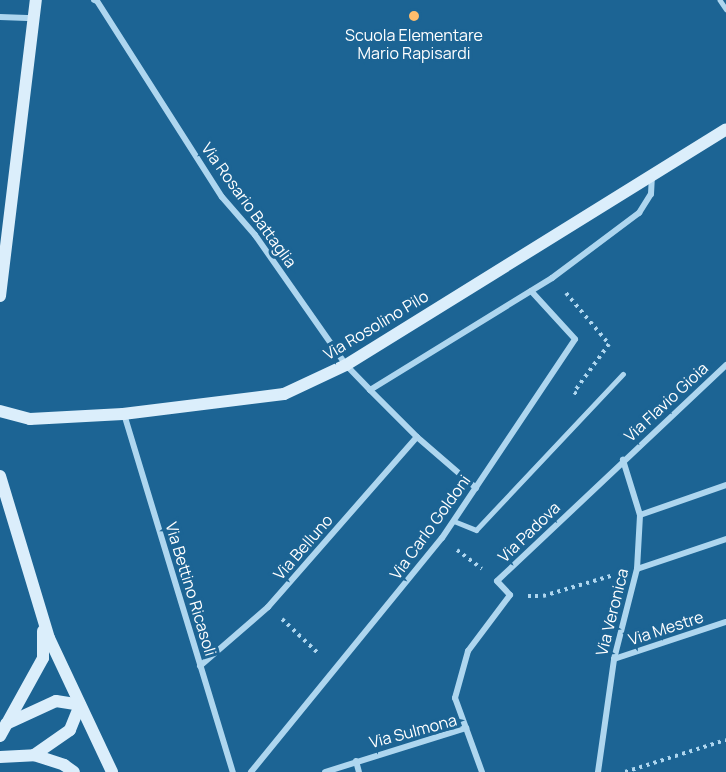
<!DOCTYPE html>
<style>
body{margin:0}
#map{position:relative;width:726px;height:772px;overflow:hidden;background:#1c6494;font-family:Manrope,sans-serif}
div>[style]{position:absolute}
.path>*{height:4px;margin-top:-2px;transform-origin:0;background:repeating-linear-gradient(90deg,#aed6ef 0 3px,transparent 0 7.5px)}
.lane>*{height:4.5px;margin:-2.25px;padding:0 2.25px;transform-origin:2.25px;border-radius:2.25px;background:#aed6ef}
.street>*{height:6px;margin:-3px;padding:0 3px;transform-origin:3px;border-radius:3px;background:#aed6ef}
.secondary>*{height:12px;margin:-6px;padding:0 6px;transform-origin:6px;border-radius:6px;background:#dbeefb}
.dots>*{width:16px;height:16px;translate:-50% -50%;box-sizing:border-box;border:3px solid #1c6494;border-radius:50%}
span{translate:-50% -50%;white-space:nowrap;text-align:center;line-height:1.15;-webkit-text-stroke:6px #1c6494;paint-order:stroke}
.poi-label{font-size:16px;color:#fff}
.street-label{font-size:16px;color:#fff}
</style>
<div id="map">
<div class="path">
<div style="left:566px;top:293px;width:67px;rotate:49.9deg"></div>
<div style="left:609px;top:344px;width:59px;rotate:126.1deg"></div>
<div style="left:574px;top:392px;width:5px;rotate:37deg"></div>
<div style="left:457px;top:550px;width:31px;rotate:37deg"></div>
<div style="left:528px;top:596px;width:15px"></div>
<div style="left:543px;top:596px;width:74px;rotate:-16.5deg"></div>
<div style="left:282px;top:619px;width:52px;rotate:43.5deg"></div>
<div style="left:625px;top:772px;width:106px;rotate:-17.6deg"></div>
</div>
<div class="lane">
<div style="left:720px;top:0;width:11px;rotate:56deg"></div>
<div style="left:454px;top:521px;width:24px;rotate:22deg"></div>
<div style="left:476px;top:530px;width:214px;rotate:-46.7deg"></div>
</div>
<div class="street">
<div style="left:94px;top:0;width:3px;rotate:18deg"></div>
<div style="left:97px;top:1px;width:232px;rotate:57.5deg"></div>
<div style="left:222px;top:197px;width:50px;rotate:49deg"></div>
<div style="left:255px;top:235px;width:159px;rotate:55deg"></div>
<div style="left:346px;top:365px;width:35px;rotate:46deg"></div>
<div style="left:370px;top:390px;width:214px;rotate:-31.6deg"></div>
<div style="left:552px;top:278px;width:109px;rotate:-36.8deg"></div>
<div style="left:639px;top:213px;width:22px;rotate:-58deg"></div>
<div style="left:651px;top:194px;width:20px;rotate:-87deg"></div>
<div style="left:0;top:17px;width:34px;rotate:2deg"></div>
<div style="left:370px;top:390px;width:66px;rotate:45deg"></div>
<div style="left:417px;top:437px;width:78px;rotate:40.8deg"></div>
<div style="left:124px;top:414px;width:374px;rotate:73.1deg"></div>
<div style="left:640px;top:515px;width:91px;rotate:-19.2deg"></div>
<div style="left:637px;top:569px;width:94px;rotate:-18.6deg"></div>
<div style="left:614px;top:659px;width:118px;rotate:-18.3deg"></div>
<div style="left:200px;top:666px;width:90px;rotate:-40.9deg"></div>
<div style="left:268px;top:607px;width:226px;rotate:-48.8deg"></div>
<div style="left:466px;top:728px;width:32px;rotate:-110deg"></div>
<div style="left:455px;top:698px;width:49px;rotate:-74.5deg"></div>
<div style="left:468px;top:651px;width:70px;rotate:-53.1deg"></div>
<div style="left:510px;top:595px;width:19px;rotate:-133deg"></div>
<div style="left:497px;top:581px;width:315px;rotate:-43.3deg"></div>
<div style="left:356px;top:761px;width:11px;rotate:75deg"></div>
<div style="left:251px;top:772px;width:302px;rotate:-50.8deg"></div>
<div style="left:442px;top:538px;width:239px;rotate:-56.2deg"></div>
<div style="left:575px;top:339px;width:65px;rotate:-132.5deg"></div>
<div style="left:325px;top:772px;width:148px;rotate:-17.3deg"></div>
<div style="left:466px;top:728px;width:47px;rotate:70deg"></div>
<div style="left:598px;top:772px;width:114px;rotate:-81.9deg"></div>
<div style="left:614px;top:659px;width:93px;rotate:-75.7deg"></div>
<div style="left:637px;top:569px;width:54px;rotate:-86.8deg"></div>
<div style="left:640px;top:515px;width:58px;rotate:-107.2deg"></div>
</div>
<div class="secondary">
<div style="left:0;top:296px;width:298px;rotate:-83.1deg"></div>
<div style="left:0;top:411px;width:31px;rotate:15deg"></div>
<div style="left:30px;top:419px;width:93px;rotate:-3.1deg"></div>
<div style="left:123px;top:414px;width:162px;rotate:-7.1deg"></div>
<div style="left:284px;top:394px;width:68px;rotate:-25.1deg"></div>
<div style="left:346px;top:365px;width:447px;rotate:-31.8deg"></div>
<div style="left:0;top:476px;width:169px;rotate:73.2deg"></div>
<div style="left:49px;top:638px;width:148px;rotate:64.8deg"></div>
<div style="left:6px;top:724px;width:55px;rotate:-24.7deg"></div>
<div style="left:56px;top:701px;width:24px;rotate:9deg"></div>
<div style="left:80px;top:705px;width:27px;rotate:112deg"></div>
<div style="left:70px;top:730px;width:44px;rotate:145.2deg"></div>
<div style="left:0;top:736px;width:89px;rotate:-61.1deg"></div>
<div style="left:43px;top:658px;width:27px;rotate:-90deg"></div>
<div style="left:0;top:757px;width:34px;rotate:-3deg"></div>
<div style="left:34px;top:755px;width:32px;rotate:18deg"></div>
<div style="left:64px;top:765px;width:12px;rotate:35deg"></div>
</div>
<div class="dots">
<div style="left:414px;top:16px;background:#ffbd6c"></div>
</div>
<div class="poi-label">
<span style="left:414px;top:44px">Scuola Elementare<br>Mario Rapisardi</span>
</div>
<div class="street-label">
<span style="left:249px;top:205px;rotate:54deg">Via Rosario Battaglia</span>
<span style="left:376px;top:325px;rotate:-31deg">Via Rosolino Pilo</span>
<span style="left:666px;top:402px;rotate:-43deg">Via Flavio Gioia</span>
<span style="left:430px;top:527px;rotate:-54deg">Via Carlo Goldoni</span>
<span style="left:529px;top:532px;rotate:-44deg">Via Padova</span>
<span style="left:303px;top:547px;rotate:-49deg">Via Belluno</span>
<span style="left:191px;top:589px;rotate:73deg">Via Bettino Ricasoli</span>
<span style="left:612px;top:612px;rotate:-76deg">Via Veronica</span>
<span style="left:666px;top:628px;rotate:-18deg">Via Mestre</span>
<span style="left:413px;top:731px;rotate:-15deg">Via Sulmona</span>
</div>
</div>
